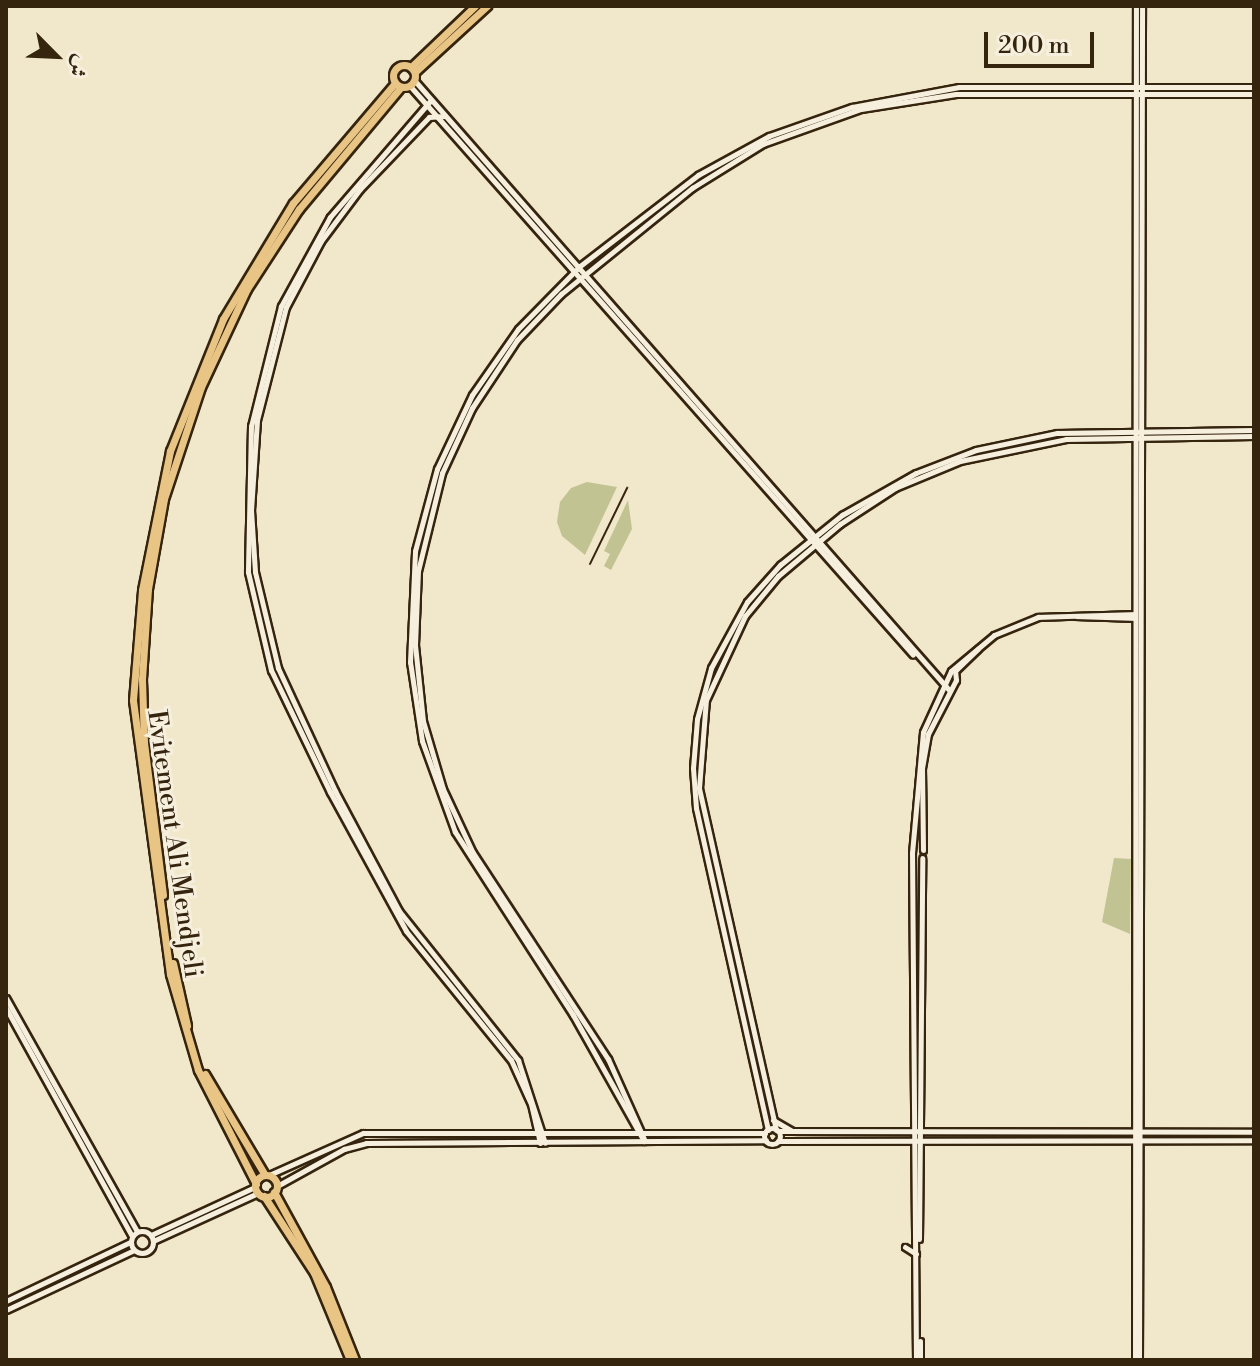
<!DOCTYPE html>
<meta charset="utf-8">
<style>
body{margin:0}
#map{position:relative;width:1260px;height:1366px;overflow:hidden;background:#f1e7ca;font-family:"Libre Bodoni",Amiri,serif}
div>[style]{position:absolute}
.green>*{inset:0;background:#c2c392}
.roads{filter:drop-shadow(2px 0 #35240e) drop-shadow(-2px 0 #35240e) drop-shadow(0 2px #35240e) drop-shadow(0 -2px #35240e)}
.secondary>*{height:5px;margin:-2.5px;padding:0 2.5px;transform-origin:2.5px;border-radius:2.5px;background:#f6efdd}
.secondary>.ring{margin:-2.5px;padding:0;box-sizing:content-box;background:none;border:5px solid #f6efdd;border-radius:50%}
.highway>*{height:7px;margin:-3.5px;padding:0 3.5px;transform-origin:3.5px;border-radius:3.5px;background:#e8c485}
.highway>.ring{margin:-3.5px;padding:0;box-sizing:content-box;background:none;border:7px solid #e8c485;border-radius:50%}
.tram>*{height:2px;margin:-1px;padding:0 1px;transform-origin:1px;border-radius:1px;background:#35240e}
span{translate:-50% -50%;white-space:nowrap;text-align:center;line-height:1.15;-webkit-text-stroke:6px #f6efdd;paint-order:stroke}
.street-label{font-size:26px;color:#35240e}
.frame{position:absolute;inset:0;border:8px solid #35240e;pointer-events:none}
.north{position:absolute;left:16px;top:16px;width:80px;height:80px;-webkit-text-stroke:6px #f6efdd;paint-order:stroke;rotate:114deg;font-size:22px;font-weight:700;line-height:32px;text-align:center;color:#35240e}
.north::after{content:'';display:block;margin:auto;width:28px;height:36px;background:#35240e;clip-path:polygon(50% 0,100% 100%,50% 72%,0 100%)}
.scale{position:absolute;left:984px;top:32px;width:110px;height:36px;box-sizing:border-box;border:4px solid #35240e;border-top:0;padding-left:10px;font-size:24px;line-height:28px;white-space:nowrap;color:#35240e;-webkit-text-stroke:6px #f6efdd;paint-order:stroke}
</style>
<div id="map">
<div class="green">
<div style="clip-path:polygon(587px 482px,617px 487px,585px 555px,562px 536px,557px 522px,560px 502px,571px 488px)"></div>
<div style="clip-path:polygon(628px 500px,632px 529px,611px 570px,604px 566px,610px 554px,604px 551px)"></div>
<div style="clip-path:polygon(1114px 858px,1131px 859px,1130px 934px,1102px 922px)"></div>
</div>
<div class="roads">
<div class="secondary">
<div style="left:415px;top:81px;width:810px;rotate:48.75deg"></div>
<div style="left:410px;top:86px;width:759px;rotate:48.52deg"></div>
<div style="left:431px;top:100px;width:155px;rotate:130.8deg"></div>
<div style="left:330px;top:217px;width:102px;rotate:118.8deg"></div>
<div style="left:281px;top:306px;width:124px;rotate:104deg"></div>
<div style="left:251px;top:426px;width:146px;rotate:91.2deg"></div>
<div style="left:248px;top:572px;width:101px;rotate:76.8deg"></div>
<div style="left:271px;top:670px;width:136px;rotate:64.2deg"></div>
<div style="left:330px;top:792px;width:158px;rotate:61.3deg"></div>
<div style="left:406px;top:931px;width:166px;rotate:50.9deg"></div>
<div style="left:511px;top:1060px;width:48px;rotate:65.6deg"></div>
<div style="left:531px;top:1104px;width:40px;rotate:77deg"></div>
<div style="left:445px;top:116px;width:16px;rotate:176deg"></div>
<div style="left:429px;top:117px;width:100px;rotate:133.8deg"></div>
<div style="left:360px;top:189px;width:65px;rotate:126.9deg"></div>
<div style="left:321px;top:241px;width:75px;rotate:117.9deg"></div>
<div style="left:286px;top:307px;width:117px;rotate:104.4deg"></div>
<div style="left:257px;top:420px;width:90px;rotate:93.8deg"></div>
<div style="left:251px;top:510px;width:62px;rotate:86.3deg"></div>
<div style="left:255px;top:572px;width:99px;rotate:76.5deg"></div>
<div style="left:278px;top:668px;width:136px;rotate:65.1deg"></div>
<div style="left:335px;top:791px;width:136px;rotate:61.9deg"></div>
<div style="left:399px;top:911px;width:191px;rotate:51.4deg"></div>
<div style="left:518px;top:1060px;width:87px;rotate:72deg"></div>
<div style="left:1077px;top:616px;width:58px;rotate:2deg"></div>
<div style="left:923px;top:850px;width:82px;rotate:-90.7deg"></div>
<div style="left:922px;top:768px;width:35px;rotate:-80deg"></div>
<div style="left:928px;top:734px;width:61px;rotate:-62.6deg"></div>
<div style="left:956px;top:680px;width:9px;rotate:-96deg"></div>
<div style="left:955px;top:671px;width:32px;rotate:-44deg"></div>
<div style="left:6px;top:998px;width:267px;rotate:60.7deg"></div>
<div style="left:6px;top:1008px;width:260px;rotate:61.1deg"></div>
<div style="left:773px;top:1120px;width:22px;rotate:30deg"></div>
<div class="ring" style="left:764px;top:1128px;width:11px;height:11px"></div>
<div style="left:768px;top:1130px;width:330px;rotate:-102.6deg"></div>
<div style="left:696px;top:808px;width:40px;rotate:-94.3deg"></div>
<div style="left:693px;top:768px;width:49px;rotate:-85.3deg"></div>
<div style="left:697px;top:719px;width:53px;rotate:-74.6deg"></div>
<div style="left:711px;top:668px;width:75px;rotate:-61.4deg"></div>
<div style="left:747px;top:602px;width:50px;rotate:-48.3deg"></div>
<div style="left:780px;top:565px;width:80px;rotate:-38.9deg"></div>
<div style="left:842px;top:515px;width:85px;rotate:-29.6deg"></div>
<div style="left:916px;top:473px;width:64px;rotate:-21deg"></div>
<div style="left:976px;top:450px;width:83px;rotate:-11.9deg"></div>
<div style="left:1057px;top:433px;width:197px;rotate:-0.9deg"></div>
<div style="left:776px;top:1130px;width:351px;rotate:-102.7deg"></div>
<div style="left:699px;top:788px;width:88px;rotate:-85.5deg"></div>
<div style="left:706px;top:700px;width:93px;rotate:-65.1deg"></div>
<div style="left:745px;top:616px;width:52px;rotate:-50.5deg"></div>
<div style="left:778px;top:576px;width:81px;rotate:-40deg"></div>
<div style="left:840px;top:524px;width:66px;rotate:-33.2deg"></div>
<div style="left:895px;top:488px;width:70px;rotate:-22.6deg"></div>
<div style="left:960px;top:461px;width:108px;rotate:-11.7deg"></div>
<div style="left:1066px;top:439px;width:188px;rotate:-0.9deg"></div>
<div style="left:778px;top:1131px;width:476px;rotate:0.1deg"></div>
<div style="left:644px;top:1139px;width:88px;rotate:-114.2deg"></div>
<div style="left:608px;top:1059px;width:246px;rotate:-123.2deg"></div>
<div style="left:473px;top:853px;width:71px;rotate:-115.1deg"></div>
<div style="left:443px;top:789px;width:71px;rotate:-106.4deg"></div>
<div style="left:423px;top:721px;width:76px;rotate:-96deg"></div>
<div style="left:415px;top:645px;width:74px;rotate:-87.7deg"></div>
<div style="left:418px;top:571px;width:101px;rotate:-76.2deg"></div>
<div style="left:442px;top:473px;width:72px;rotate:-65.2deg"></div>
<div style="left:472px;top:408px;width:82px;rotate:-56.5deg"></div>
<div style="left:517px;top:340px;width:64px;rotate:-46.3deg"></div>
<div style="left:561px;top:294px;width:169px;rotate:-39deg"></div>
<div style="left:692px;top:188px;width:84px;rotate:-31.8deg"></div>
<div style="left:763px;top:144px;width:104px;rotate:-19.7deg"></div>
<div style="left:861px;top:109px;width:96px;rotate:-9deg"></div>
<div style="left:956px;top:94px;width:298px"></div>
<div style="left:644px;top:1141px;width:145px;rotate:-119.4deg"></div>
<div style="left:573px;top:1015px;width:218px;rotate:-122.8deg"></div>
<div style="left:455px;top:832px;width:97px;rotate:-109.9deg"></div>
<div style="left:422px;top:741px;width:80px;rotate:-98.6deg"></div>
<div style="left:410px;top:662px;width:111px;rotate:-87.4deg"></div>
<div style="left:415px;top:551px;width:85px;rotate:-75deg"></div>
<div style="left:437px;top:469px;width:82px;rotate:-64.7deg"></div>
<div style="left:472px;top:395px;width:80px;rotate:-55.1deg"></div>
<div style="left:518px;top:329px;width:88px;rotate:-45.5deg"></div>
<div style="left:580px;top:266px;width:149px;rotate:-37.6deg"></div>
<div style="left:698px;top:175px;width:81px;rotate:-28.8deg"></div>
<div style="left:769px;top:136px;width:88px;rotate:-19.3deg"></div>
<div style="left:852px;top:107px;width:109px;rotate:-10.6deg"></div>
<div style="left:959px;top:87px;width:295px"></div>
<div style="left:778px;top:1141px;width:476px;rotate:-0.1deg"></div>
<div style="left:269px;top:1175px;width:103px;rotate:-24.1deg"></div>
<div style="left:363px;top:1133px;width:402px"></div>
<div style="left:277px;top:1186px;width:77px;rotate:-28.9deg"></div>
<div style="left:344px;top:1149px;width:23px;rotate:-15deg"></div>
<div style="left:366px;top:1143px;width:400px;rotate:-0.4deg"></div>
<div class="ring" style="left:131px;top:1231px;width:17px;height:17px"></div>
<div style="left:151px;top:1235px;width:115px;rotate:-24.8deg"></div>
<div style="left:919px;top:1239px;width:381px;rotate:-89.5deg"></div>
<div style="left:153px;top:1241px;width:115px;rotate:-24.6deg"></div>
<div style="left:905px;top:1247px;width:13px;rotate:32deg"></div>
<div style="left:6px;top:1301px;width:137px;rotate:-25.4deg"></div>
<div style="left:6px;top:1310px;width:141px;rotate:-25.1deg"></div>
<div style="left:920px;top:1341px;width:19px;rotate:90deg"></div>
<div style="left:916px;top:1360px;width:507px;rotate:-90.45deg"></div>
<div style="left:912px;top:853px;width:121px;rotate:-84.8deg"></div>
<div style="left:923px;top:732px;width:67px;rotate:-65.3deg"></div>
<div style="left:951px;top:671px;width:56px;rotate:-39.9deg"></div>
<div style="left:994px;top:635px;width:48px;rotate:-22.2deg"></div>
<div style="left:1038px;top:617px;width:97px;rotate:-1.8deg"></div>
<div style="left:1135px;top:1360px;width:1354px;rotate:-89.96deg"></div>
<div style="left:1139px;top:1360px;width:1354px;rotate:-89.87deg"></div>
</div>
<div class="highway">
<div class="ring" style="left:393px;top:65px;width:15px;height:15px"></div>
<div style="left:411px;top:67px;width:88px;rotate:-43.6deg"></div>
<div style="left:415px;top:72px;width:98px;rotate:-42.5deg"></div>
<div style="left:163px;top:895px;width:153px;rotate:-97.1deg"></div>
<div style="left:144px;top:743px;width:64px;rotate:-91.8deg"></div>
<div style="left:142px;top:679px;width:90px;rotate:-86.2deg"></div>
<div style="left:148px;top:589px;width:91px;rotate:-79.9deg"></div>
<div style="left:164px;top:499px;width:118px;rotate:-71.7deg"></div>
<div style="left:201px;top:387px;width:108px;rotate:-64.9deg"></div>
<div style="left:247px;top:289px;width:95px;rotate:-57deg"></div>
<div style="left:299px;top:209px;width:159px;rotate:-50.1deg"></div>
<div style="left:173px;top:963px;width:64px;rotate:77.3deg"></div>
<div style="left:205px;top:1074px;width:117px;rotate:59.3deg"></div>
<div class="ring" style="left:255px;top:1175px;width:15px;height:15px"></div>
<div style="left:256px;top:1184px;width:128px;rotate:-117deg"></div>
<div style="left:198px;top:1070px;width:100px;rotate:-106.3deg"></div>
<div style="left:170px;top:974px;width:276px;rotate:-97.7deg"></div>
<div style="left:133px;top:700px;width:110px;rotate:-85.3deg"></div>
<div style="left:142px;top:590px;width:142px;rotate:-78.6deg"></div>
<div style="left:170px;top:451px;width:142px;rotate:-68.1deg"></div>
<div style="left:223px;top:319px;width:135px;rotate:-58.9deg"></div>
<div style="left:293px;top:203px;width:157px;rotate:-49.6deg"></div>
<div style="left:274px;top:1192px;width:108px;rotate:61.3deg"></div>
<div style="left:326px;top:1287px;width:79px;rotate:68.3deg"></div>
<div style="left:264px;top:1196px;width:92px;rotate:57deg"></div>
<div style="left:314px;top:1273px;width:94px;rotate:67.5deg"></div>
</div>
</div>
<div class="tram">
<div style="left:590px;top:564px;width:85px;rotate:-64deg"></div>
</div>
<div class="street-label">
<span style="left:174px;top:844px;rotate:82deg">Evitement Ali Mendjeli</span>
</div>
<div class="frame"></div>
<div class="north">ش</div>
<div class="scale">200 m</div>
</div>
